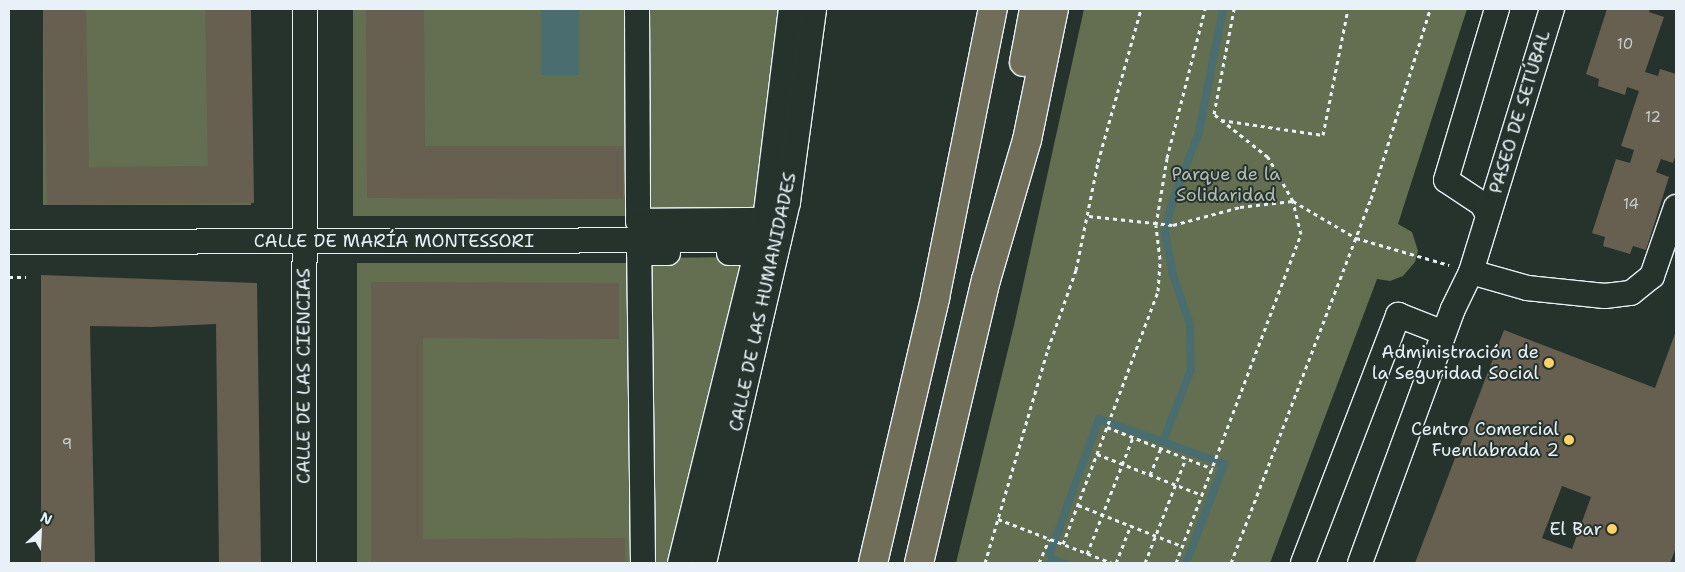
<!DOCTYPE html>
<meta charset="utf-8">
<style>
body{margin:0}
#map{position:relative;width:1685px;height:572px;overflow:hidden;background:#26332d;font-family:"Shantell Sans",sans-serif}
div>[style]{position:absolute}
.green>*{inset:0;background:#636f50;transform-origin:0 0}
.water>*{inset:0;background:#4a6d6f;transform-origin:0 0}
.stream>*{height:8px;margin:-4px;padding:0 4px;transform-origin:4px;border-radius:4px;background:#4a6d6f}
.building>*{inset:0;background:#675f50}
.path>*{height:3px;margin-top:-1.5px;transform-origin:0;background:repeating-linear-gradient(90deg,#e8f1f8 0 4px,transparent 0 8px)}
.roads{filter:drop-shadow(1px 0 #e8f1f8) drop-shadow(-1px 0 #e8f1f8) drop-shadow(0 1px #e8f1f8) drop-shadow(0 -1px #e8f1f8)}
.street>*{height:24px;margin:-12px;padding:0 12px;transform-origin:12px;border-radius:12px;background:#26332d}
.highway>*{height:28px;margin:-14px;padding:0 14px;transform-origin:14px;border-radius:14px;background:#706e59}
.dots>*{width:14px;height:14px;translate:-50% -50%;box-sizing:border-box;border:2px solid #26332d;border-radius:50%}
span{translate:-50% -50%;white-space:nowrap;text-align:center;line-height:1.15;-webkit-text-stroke:4px #26332d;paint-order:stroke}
.number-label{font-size:15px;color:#c8ccce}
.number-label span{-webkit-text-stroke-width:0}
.street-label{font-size:18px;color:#e8f1f8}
.park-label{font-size:18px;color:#b3bdb5}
.poi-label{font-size:18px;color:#e8f1f8}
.right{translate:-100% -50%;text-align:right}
.frame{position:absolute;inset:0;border:10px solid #e8f1f8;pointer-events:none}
.north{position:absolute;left:15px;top:507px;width:50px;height:50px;-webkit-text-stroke:4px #26332d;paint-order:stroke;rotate:25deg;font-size:14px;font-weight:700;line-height:20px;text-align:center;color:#e8f1f8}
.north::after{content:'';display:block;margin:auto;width:18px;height:22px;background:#e8f1f8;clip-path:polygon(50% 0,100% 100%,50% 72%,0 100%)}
</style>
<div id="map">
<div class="green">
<div style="left:43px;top:9px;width:208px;height:196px"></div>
<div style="left:353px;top:9px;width:284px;height:207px"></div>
<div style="clip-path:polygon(642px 9px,786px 9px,758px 216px,643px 212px)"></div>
<div style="clip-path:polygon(1084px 9px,1467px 9px,1398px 224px,1412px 232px,1418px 251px,1415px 262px,1403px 276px,1390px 281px,1377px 279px,1270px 563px,956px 563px,1015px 321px)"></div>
<div style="clip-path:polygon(746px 257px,675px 563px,645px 563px,644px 258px)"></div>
<div style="left:357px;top:263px;width:284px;height:300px"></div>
</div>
<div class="water">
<div style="left:541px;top:9px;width:38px;height:66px"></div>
<div style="clip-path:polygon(1050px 554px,1074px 563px,1047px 563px)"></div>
</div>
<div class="stream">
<div style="left:1163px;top:441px;width:76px;rotate:-68.5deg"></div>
<div style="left:1191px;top:370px;width:46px;rotate:-91.2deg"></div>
<div style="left:1190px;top:324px;width:52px;rotate:-109.1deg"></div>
<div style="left:1173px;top:275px;width:44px;rotate:-100.5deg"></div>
<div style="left:1165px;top:232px;width:33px;rotate:-76deg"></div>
<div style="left:1173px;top:200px;width:73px;rotate:-69.1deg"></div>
<div style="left:1199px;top:132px;width:125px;rotate:-79deg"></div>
<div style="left:1050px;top:554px;width:144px;rotate:-70.1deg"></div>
<div style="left:1099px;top:419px;width:133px;rotate:19.8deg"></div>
<div style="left:1224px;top:464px;width:106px;rotate:111deg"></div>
</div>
<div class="building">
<div style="clip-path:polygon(43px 9px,86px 9px,89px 167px,208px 166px,205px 9px,251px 9px,254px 203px,47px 205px)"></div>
<div style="clip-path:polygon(366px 9px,424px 9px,425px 146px,623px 146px,623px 199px,367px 198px)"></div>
<div style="clip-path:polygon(1607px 9px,1650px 9px,1649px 12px,1664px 17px,1645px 72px,1658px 76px,1660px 69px,1676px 74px,1676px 153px,1673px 163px,1661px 159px,1656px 172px,1669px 177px,1646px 250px,1633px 246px,1630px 254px,1603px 246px,1605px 237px,1592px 233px,1616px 159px,1630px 163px,1634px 150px,1621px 146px,1639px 91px,1627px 87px,1625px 95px,1598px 86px,1599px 79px,1586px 74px)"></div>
<div style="clip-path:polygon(41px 275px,257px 283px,261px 563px,219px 563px,216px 324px,151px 327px,90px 326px,95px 563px,41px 563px)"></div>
<div style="clip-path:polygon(371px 282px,619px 283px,619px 339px,423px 338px,423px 539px,625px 538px,625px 563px,371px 563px)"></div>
<div style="clip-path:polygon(evenodd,1504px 330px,1655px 388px,1676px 331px,1676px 548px,1670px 563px,1415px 563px,1504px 330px,1562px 486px,1591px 497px,1572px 549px,1542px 538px,1562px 486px)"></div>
</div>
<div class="path">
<div style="left:1221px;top:120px;width:103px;rotate:8.4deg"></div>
<div style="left:1323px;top:135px;width:128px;rotate:-78.8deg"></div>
<div style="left:1089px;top:216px;width:84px;rotate:6.1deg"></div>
<div style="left:1173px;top:225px;width:69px;rotate:-15deg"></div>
<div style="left:1240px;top:207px;width:53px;rotate:-6.5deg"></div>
<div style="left:1293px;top:201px;width:73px;rotate:30.4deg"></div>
<div style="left:1356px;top:238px;width:97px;rotate:16.2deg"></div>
<div style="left:9px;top:277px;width:17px"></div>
<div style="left:1107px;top:427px;width:114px;rotate:21.6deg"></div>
<div style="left:1097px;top:454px;width:113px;rotate:21.3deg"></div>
<div style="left:1150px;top:475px;width:29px;rotate:-68deg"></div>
<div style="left:1078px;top:505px;width:112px;rotate:21.5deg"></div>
<div style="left:998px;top:519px;width:122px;rotate:21.1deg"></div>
<div style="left:1063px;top:544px;width:270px;rotate:-69.4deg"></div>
<div style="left:1158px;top:291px;width:32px;rotate:-86deg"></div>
<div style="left:1160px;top:259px;width:34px;rotate:-97deg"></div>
<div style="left:1156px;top:225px;width:68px;rotate:-80.7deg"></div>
<div style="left:1167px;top:158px;width:154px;rotate:-75.7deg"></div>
<div style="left:1087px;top:554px;width:126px;rotate:-68.5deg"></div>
<div style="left:985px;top:563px;width:223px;rotate:-73.6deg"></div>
<div style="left:1048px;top:349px;width:84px;rotate:-70.5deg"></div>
<div style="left:1076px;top:270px;width:110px;rotate:-78.5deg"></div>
<div style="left:1098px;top:162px;width:159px;rotate:-74.3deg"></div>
<div style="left:1039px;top:563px;width:26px;rotate:-67deg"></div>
<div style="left:1116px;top:563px;width:41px;rotate:-68.5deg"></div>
<div style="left:1145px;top:563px;width:113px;rotate:-68.7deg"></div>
<div style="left:1176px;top:563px;width:352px;rotate:-69.2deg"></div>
<div style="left:1301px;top:234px;width:34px;rotate:-104deg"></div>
<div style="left:1293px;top:201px;width:51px;rotate:-119.6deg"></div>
<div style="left:1268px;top:157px;width:69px;rotate:-141.5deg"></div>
<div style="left:1214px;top:114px;width:107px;rotate:-79.2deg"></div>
<div style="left:1231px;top:563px;width:390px;rotate:-69deg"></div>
<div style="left:1371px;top:199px;width:199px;rotate:-72.7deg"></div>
</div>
<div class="roads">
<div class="street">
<div style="left:637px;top:9px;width:212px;rotate:89.7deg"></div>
<div style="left:638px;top:221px;width:127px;rotate:-0.5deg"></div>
<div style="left:765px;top:220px;width:213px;rotate:-83deg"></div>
<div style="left:1488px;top:215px;width:13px;rotate:-119deg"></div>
<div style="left:1482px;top:204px;width:43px;rotate:-146.3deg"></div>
<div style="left:1446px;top:180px;width:178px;rotate:-73.4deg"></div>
<div style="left:9px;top:242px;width:770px;rotate:-0.15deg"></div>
<div style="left:1471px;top:272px;width:58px;rotate:15.9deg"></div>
<div style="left:1527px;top:288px;width:78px;rotate:5.9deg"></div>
<div style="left:1605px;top:296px;width:26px;rotate:-7deg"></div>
<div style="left:1631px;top:293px;width:27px;rotate:-39deg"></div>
<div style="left:1652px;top:276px;width:73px;rotate:-70.8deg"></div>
<div style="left:304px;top:563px;width:554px;rotate:-89.9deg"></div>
<div style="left:643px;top:563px;width:310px;rotate:-90.7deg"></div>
<div style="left:639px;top:253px;width:29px"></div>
<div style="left:680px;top:563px;width:319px;rotate:-76.2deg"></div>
<div style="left:756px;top:253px;width:27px;rotate:180deg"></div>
<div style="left:704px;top:563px;width:371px;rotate:-76.9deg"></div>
<div style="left:788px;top:202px;width:195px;rotate:-82.3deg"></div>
<div style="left:1303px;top:563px;width:266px;rotate:-69deg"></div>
<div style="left:1398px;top:315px;width:49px;rotate:21.4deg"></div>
<div style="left:1360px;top:563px;width:270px;rotate:-69.9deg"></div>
<div style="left:1453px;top:309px;width:41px;rotate:-64.1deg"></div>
<div style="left:1471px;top:272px;width:275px;rotate:-72.9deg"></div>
</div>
<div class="highway">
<div style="left:1024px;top:62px;width:54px;rotate:-79.3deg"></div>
<div style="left:873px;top:563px;width:272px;rotate:-76.8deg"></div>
<div style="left:935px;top:298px;width:295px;rotate:-78.7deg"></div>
<div style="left:919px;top:563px;width:291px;rotate:-76.7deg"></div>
<div style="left:986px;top:280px;width:146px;rotate:-73.7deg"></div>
<div style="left:1027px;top:140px;width:134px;rotate:-78.4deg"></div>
</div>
</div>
<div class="dots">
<div style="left:1549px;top:363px;background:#ffd166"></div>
<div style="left:1569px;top:440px;background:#ffd166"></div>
<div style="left:1612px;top:529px;background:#ffd166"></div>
</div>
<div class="number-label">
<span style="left:1625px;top:45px">10</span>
<span style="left:1653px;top:118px">12</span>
<span style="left:1631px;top:205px">14</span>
<span style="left:67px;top:445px">9</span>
</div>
<div class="street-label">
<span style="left:1520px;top:112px;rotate:-73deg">PASEO DE SETÚBAL</span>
<span style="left:394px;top:241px">CALLE DE MARÍA MONTESSORI</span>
<span style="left:763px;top:302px;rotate:-78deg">CALLE DE LAS HUMANIDADES</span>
<span style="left:304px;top:376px;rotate:-90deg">CALLE DE LAS CIENCIAS</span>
</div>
<div class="park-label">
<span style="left:1226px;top:185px">Parque de la<br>Solidaridad</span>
</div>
<div class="poi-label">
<span class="right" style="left:1539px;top:363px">Administración de<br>la Seguridad Social</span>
<span class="right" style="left:1559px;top:440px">Centro Comercial<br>Fuenlabrada 2</span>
<span class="right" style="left:1602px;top:529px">El Bar</span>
</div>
<div class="frame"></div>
<div class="north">N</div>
</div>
